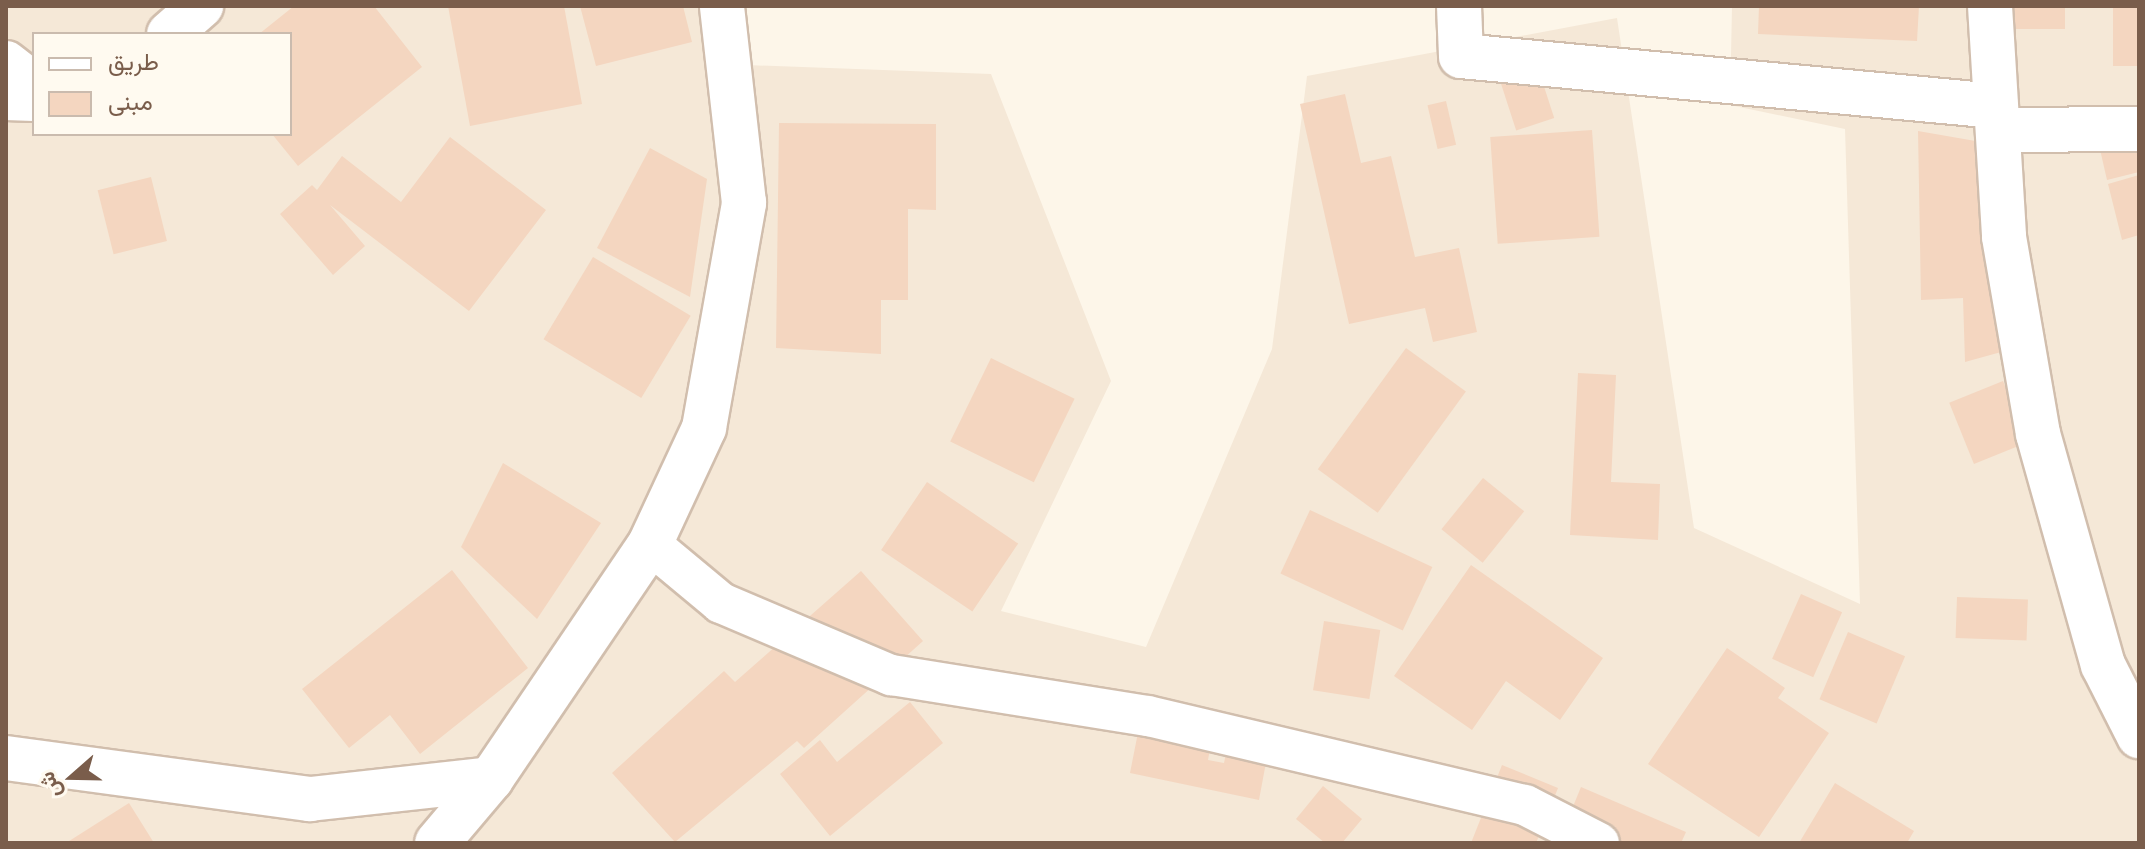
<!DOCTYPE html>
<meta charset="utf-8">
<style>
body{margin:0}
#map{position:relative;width:2145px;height:849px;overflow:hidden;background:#fdf6e9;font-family:Inter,Vazirmatn,sans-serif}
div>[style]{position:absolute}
.residential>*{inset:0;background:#f5e8d7}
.building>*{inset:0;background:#f4d6c0;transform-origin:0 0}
.roads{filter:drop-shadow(2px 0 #d1bead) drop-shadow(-2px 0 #d1bead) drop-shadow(0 2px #d1bead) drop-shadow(0 -2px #d1bead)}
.pedestrian>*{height:40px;margin:-20px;padding:0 20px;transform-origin:20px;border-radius:20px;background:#fff}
.minor>*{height:44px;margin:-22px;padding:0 22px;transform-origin:22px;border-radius:22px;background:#fff}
.secondary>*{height:44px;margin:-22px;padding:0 22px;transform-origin:22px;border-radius:22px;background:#fff}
span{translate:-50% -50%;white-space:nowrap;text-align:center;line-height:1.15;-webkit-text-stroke:6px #fffaf0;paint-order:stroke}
.frame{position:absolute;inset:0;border:8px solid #7a5d4b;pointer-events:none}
.legend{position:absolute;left:32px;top:32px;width:260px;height:104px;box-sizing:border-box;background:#fffaf0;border:2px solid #cabbae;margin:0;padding:10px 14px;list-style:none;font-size:24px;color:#7a5d4b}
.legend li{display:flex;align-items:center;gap:16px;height:40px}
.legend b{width:40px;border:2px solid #cabbae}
.north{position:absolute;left:32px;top:737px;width:80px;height:80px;-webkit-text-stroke:6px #fffaf0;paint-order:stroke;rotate:250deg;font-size:22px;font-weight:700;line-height:32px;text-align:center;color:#7a5d4b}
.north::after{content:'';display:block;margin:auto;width:28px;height:36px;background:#7a5d4b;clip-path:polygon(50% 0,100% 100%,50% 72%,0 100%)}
</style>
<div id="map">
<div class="residential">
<div style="clip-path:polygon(evenodd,6px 6px,739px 6px,747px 65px,991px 74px,1111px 381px,1001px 611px,1146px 647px,1272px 349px,1307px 76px,1617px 18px,1694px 528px,1860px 604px,1845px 129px,1730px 105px,1732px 6px,2139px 6px,2139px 843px,6px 843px,6px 6px,34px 34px,290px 34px,290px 134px,34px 134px,34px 34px)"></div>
</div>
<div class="building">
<div style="clip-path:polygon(294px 6px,374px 6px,422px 67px,298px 166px,272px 134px,290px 134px,290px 34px,259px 34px)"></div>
<div style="clip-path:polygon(448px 6px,564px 6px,582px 104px,470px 126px)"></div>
<div style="clip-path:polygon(580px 6px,683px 6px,692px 42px,596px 66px)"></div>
<div style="clip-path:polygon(1759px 6px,1919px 6px,1917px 41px,1758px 34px)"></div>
<div style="left:2013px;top:6px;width:52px;height:23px"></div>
<div style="left:2113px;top:6px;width:26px;height:60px"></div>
<div style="left:1536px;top:62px;width:59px;height:40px;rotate:72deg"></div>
<div style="clip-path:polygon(1345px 94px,1361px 163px,1391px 156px,1415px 257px,1459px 248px,1477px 332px,1433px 342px,1425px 308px,1349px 324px,1300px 104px)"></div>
<div style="left:1446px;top:101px;width:45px;height:19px;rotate:77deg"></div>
<div style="clip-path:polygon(779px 123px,936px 124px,936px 210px,908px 209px,908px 300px,881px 300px,881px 354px,776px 348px)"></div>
<div style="left:1592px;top:130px;width:107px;height:102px;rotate:86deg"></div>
<div style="clip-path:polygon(1918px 131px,1987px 143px,2012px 349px,1965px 362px,1963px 298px,1921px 300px)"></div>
<div style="clip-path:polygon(2139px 136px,2139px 172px,2107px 180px,2099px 145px)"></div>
<div style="clip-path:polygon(450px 137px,546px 210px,469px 311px,330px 205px,365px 246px,333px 275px,280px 214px,312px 185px,317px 190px,342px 156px,401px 202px)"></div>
<div style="clip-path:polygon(650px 148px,707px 179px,690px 297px,597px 248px)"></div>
<div style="clip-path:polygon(2139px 175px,2139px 235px,2122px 240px,2108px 184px)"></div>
<div style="left:151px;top:177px;width:66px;height:55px;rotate:76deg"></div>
<div style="left:593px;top:257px;width:114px;height:96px;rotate:31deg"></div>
<div style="left:1406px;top:348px;width:74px;height:150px;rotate:36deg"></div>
<div style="left:991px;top:358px;width:93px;height:93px;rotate:26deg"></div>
<div style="clip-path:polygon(1578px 373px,1616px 375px,1611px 482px,1660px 484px,1658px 540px,1570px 535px)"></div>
<div style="left:2003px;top:381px;width:66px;height:58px;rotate:68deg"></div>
<div style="clip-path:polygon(503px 463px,601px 523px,537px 619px,461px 547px)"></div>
<div style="left:1483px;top:478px;width:53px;height:66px;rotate:39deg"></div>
<div style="left:927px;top:482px;width:110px;height:82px;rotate:34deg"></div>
<div style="left:1310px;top:510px;width:135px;height:70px;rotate:25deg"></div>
<div style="clip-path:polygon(1471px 565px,1603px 658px,1560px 720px,1506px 681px,1472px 730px,1394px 676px)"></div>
<div style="clip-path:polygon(452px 570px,528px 668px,420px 754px,390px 715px,349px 748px,302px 689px)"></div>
<div style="clip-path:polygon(861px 571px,923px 641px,804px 748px,797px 741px,675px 842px,612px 773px,724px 671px,735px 682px)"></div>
<div style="left:1801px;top:594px;width:45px;height:71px;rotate:24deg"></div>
<div style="left:1957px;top:597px;width:71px;height:41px;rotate:2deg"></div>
<div style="left:1324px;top:621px;width:57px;height:70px;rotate:9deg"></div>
<div style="left:1848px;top:632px;width:62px;height:73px;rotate:23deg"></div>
<div style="clip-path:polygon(1727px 648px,1785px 688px,1778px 698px,1829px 733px,1759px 837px,1648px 764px)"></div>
<div style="clip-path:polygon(1145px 697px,1217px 712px,1208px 760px,1224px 763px,1230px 733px,1270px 741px,1259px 800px,1130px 773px)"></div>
<div style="clip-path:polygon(910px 702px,943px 743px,830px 836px,780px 774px,820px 740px,837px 762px)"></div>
<div style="clip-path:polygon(1502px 765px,1558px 788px,1536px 843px,1471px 843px)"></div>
<div style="clip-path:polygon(1835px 783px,1914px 831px,1907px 843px,1799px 843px)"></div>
<div style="clip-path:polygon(1323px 786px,1362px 819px,1342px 843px,1325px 843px,1296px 819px)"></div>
<div style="clip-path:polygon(1581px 787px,1686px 832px,1681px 843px,1558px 843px)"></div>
<div style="clip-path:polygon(129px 803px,154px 843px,66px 843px)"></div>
</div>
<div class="roads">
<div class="pedestrian">
<div style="left:650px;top:544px;width:92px;rotate:39.7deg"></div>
<div style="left:721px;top:603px;width:185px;rotate:23deg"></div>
<div style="left:891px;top:675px;width:260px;rotate:9.1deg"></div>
<div style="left:1148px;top:716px;width:387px;rotate:13.3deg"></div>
<div style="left:1525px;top:805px;width:83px;rotate:27.2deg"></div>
</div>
<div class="minor">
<div style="left:1459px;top:6px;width:50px;rotate:87.7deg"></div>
<div style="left:1461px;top:56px;width:537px;rotate:5.34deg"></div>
<div style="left:1990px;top:6px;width:231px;rotate:86.5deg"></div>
<div style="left:2004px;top:237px;width:200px;rotate:80.2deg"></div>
<div style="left:2038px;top:434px;width:240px;rotate:74.3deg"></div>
<div style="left:2103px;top:665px;width:80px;rotate:63.1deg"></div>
<div style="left:6px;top:63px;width:36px;rotate:38deg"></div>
<div style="left:1998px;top:130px;width:141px;rotate:-0.4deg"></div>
<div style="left:6px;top:758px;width:307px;rotate:7.7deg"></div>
<div style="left:310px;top:799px;width:182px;rotate:-6.3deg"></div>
</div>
<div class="secondary">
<div style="left:169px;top:34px;width:43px;rotate:-41.2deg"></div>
<div style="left:6px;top:98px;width:28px;rotate:2deg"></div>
<div style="left:437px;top:843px;width:84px;rotate:-49.8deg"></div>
<div style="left:491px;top:779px;width:284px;rotate:-55.9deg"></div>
<div style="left:650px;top:544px;width:128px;rotate:-65deg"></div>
<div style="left:704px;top:428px;width:229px;rotate:-79.9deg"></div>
<div style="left:744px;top:203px;width:198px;rotate:-96.4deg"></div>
</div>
</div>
<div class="frame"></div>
<ul class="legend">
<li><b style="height:10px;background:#fff"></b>طريق</li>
<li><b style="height:22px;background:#f4d6c0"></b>مبنى</li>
</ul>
<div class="north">ش</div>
</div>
